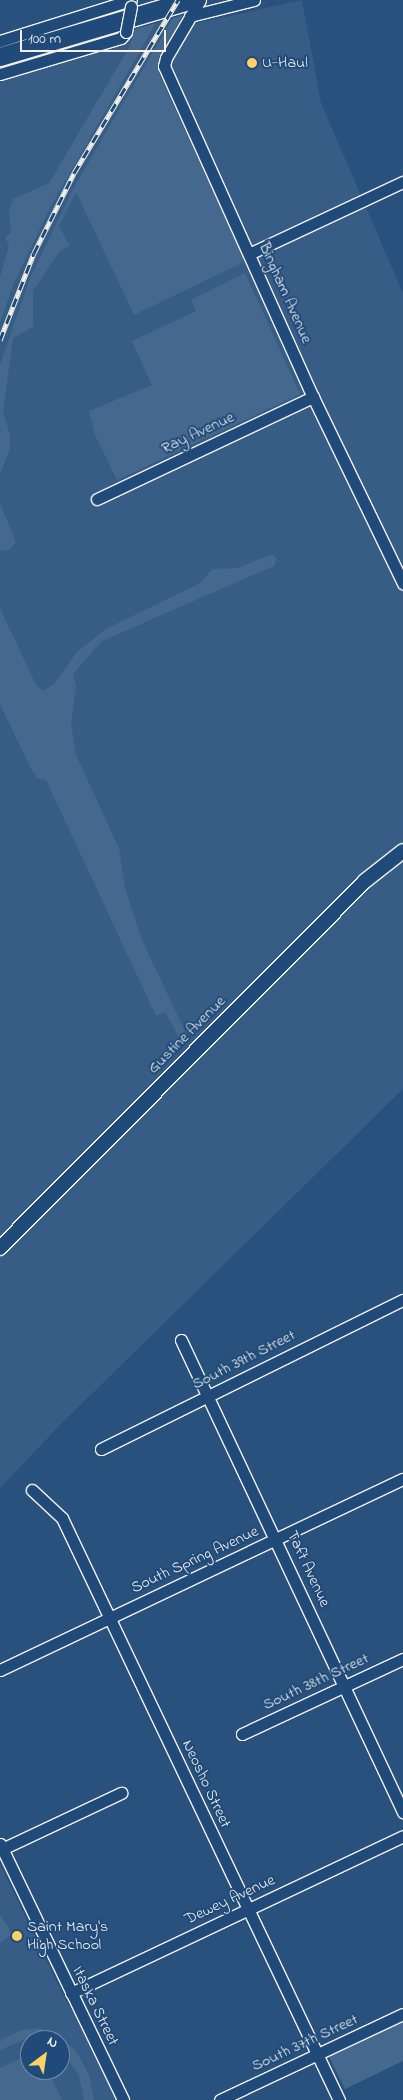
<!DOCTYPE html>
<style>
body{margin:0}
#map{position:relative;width:403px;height:2100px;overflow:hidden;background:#28517e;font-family:"Indie Flower",sans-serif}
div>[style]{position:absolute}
.built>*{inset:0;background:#375d86}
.green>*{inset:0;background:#45688e}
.roads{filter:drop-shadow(1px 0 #f4f1e8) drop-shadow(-1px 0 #f4f1e8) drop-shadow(0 1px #f4f1e8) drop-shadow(0 -1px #f4f1e8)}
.minor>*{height:11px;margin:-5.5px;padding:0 5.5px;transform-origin:5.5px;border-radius:5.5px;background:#1f4a7a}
.tertiary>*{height:14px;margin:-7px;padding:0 7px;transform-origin:7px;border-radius:7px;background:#1f4a7a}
.primary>*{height:18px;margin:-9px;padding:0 9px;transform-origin:9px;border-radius:9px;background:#1f4a7a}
.rail>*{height:5px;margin-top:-2.5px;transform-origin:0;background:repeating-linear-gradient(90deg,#1f4a7a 0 9px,#f4f1e8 0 18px);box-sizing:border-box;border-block:1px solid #f4f1e8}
.bridges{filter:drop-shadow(1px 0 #f4f1e8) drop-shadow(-1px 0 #f4f1e8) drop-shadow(0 1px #f4f1e8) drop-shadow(0 -1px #f4f1e8)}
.minor-bridge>*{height:11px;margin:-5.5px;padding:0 5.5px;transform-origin:5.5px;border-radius:5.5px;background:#1f4a7a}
.dots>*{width:14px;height:14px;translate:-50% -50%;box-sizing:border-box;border:2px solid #1f4a7a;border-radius:50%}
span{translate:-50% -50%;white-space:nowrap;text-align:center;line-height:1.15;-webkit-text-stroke:4px #1f4a7a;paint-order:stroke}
.poi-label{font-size:16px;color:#f4f1e8}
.left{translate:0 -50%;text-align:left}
.street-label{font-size:16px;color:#f4f1e8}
.north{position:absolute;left:20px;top:2030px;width:50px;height:50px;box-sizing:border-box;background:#1f4a7a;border:1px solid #748da6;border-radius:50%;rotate:31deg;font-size:14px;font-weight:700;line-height:20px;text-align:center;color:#f4f1e8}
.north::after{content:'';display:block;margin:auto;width:18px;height:22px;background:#ffd166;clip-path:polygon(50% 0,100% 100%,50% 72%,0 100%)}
.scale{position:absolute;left:20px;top:30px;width:146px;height:22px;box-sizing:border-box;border:2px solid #f4f1e8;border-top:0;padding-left:6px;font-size:15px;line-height:18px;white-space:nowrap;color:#f4f1e8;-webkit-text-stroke:4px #1f4a7a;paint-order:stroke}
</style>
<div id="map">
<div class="built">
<div style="clip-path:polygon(302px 0,321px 103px,403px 293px,403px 1089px,60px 1425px,0 1488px,0 79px,149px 34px,156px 23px,173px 18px,166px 30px)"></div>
<div style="clip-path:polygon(evenodd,0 1864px,65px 1999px,80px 2023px,116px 2100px,0 2100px,0 1864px,30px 2040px,60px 2040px,60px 2070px,30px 2070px,30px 2040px)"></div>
</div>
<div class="green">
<div style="clip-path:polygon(183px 15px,159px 57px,159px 74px,244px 258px,240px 264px,134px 315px,76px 192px,59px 226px,70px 246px,59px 252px,33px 291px,33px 327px,13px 338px,3px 411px,10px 435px,10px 449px,0 474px,0 365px,30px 278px,74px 187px,173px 18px)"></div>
<div style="clip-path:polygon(156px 23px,51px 206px,14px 283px,0 322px,0 277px,9px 246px,5px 237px,11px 233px,9px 210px,13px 199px,49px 183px,130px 46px,135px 29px)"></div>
<div style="clip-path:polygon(245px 273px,300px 394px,117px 480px,95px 435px,89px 411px,152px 385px,132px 341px,196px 311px,191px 300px)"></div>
<div style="clip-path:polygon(0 503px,16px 542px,9px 550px,0 551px)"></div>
<div style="clip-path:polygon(272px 554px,277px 558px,274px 566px,102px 641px,73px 674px,76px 686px,71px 724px,76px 755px,119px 848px,125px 888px,142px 940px,183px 1027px,186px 1036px,180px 1039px,165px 1012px,156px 1016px,46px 780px,37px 778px,30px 767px,0 704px,0 608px,36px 685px,43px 691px,55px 683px,76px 653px,106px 629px,200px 583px,212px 569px,238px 568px)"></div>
<div style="clip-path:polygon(0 1914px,12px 1934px,0 1943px)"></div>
<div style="clip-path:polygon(403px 2019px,403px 2061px,345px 2089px,328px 2055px)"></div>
<div style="clip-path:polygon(38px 2028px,58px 2035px,77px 2052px,89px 2075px,94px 2100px,84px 2100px,79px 2076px,60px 2048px,60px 2040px,28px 2038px,0 2050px,0 2040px,22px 2030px)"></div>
<div style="clip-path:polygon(30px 2054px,30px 2070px,48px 2070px,62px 2100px,0 2100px,0 2068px)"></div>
</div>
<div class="roads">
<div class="minor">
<div style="left:200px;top:0;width:67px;rotate:120.4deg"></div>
<div style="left:166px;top:58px;width:8px;rotate:104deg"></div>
<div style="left:164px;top:66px;width:363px;rotate:65.8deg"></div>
<div style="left:313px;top:397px;width:207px;rotate:64.2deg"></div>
<div style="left:190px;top:16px;width:66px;rotate:-14deg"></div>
<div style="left:0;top:41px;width:137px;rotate:-17.4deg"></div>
<div style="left:0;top:74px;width:126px;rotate:-16.6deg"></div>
<div style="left:121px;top:38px;width:8px;rotate:-50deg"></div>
<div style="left:249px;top:254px;width:170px;rotate:-25.1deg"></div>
<div style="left:97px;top:499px;width:239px;rotate:-25.3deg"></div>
<div style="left:181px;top:1340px;width:522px;rotate:64.81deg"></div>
<div style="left:101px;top:1449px;width:337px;rotate:-26.3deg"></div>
<div style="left:32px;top:1490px;width:41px;rotate:43deg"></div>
<div style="left:62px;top:1518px;width:645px;rotate:64.55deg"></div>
<div style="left:0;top:1670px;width:446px;rotate:-25.4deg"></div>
<div style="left:242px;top:1734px;width:178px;rotate:-25deg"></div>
<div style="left:0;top:1844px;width:284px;rotate:64.3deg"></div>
<div style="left:2px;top:1849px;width:132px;rotate:-25.2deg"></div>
<div style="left:71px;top:1993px;width:367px;rotate:-25.3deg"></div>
<div style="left:220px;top:2100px;width:202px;rotate:-25.2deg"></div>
</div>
<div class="tertiary">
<div style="left:0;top:1248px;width:518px;rotate:-45.16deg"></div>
<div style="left:365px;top:881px;width:48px;rotate:-38.3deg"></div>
</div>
<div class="primary">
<div style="left:0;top:57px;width:201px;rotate:-16.5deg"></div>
</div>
</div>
<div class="rail">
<div style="left:0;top:340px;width:93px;rotate:-68.7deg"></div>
<div style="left:34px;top:253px;width:89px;rotate:-63.4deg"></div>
<div style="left:74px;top:173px;width:202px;rotate:-59deg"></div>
</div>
<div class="bridges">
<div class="minor-bridge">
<div style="left:126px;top:32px;width:26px;rotate:-79deg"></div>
</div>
</div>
<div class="dots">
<div style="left:252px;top:63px;background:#ffd166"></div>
<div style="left:17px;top:1936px;background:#ffd166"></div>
</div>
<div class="poi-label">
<span class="left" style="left:262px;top:63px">U-Haul</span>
<span class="left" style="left:27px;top:1936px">Saint Mary's<br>High School</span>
</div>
<div class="street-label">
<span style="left:285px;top:293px;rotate:66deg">Bingham Avenue</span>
<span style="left:198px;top:433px;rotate:-25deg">Ray Avenue</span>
<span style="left:187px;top:1035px;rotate:-45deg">Gustine Avenue</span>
<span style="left:244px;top:1360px;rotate:-27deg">South 39th Street</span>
<span style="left:195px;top:1560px;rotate:-25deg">South Spring Avenue</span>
<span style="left:308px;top:1569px;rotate:65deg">Taft Avenue</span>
<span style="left:316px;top:1682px;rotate:-25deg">South 38th Street</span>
<span style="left:206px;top:1784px;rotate:65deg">Neosho Street</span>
<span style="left:230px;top:1900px;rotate:-25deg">Dewey Avenue</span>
<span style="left:95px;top:2006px;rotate:64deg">Itaska Street</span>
<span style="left:305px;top:2043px;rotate:-25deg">South 37th Street</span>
</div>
<div class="north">N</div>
<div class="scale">100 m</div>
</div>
